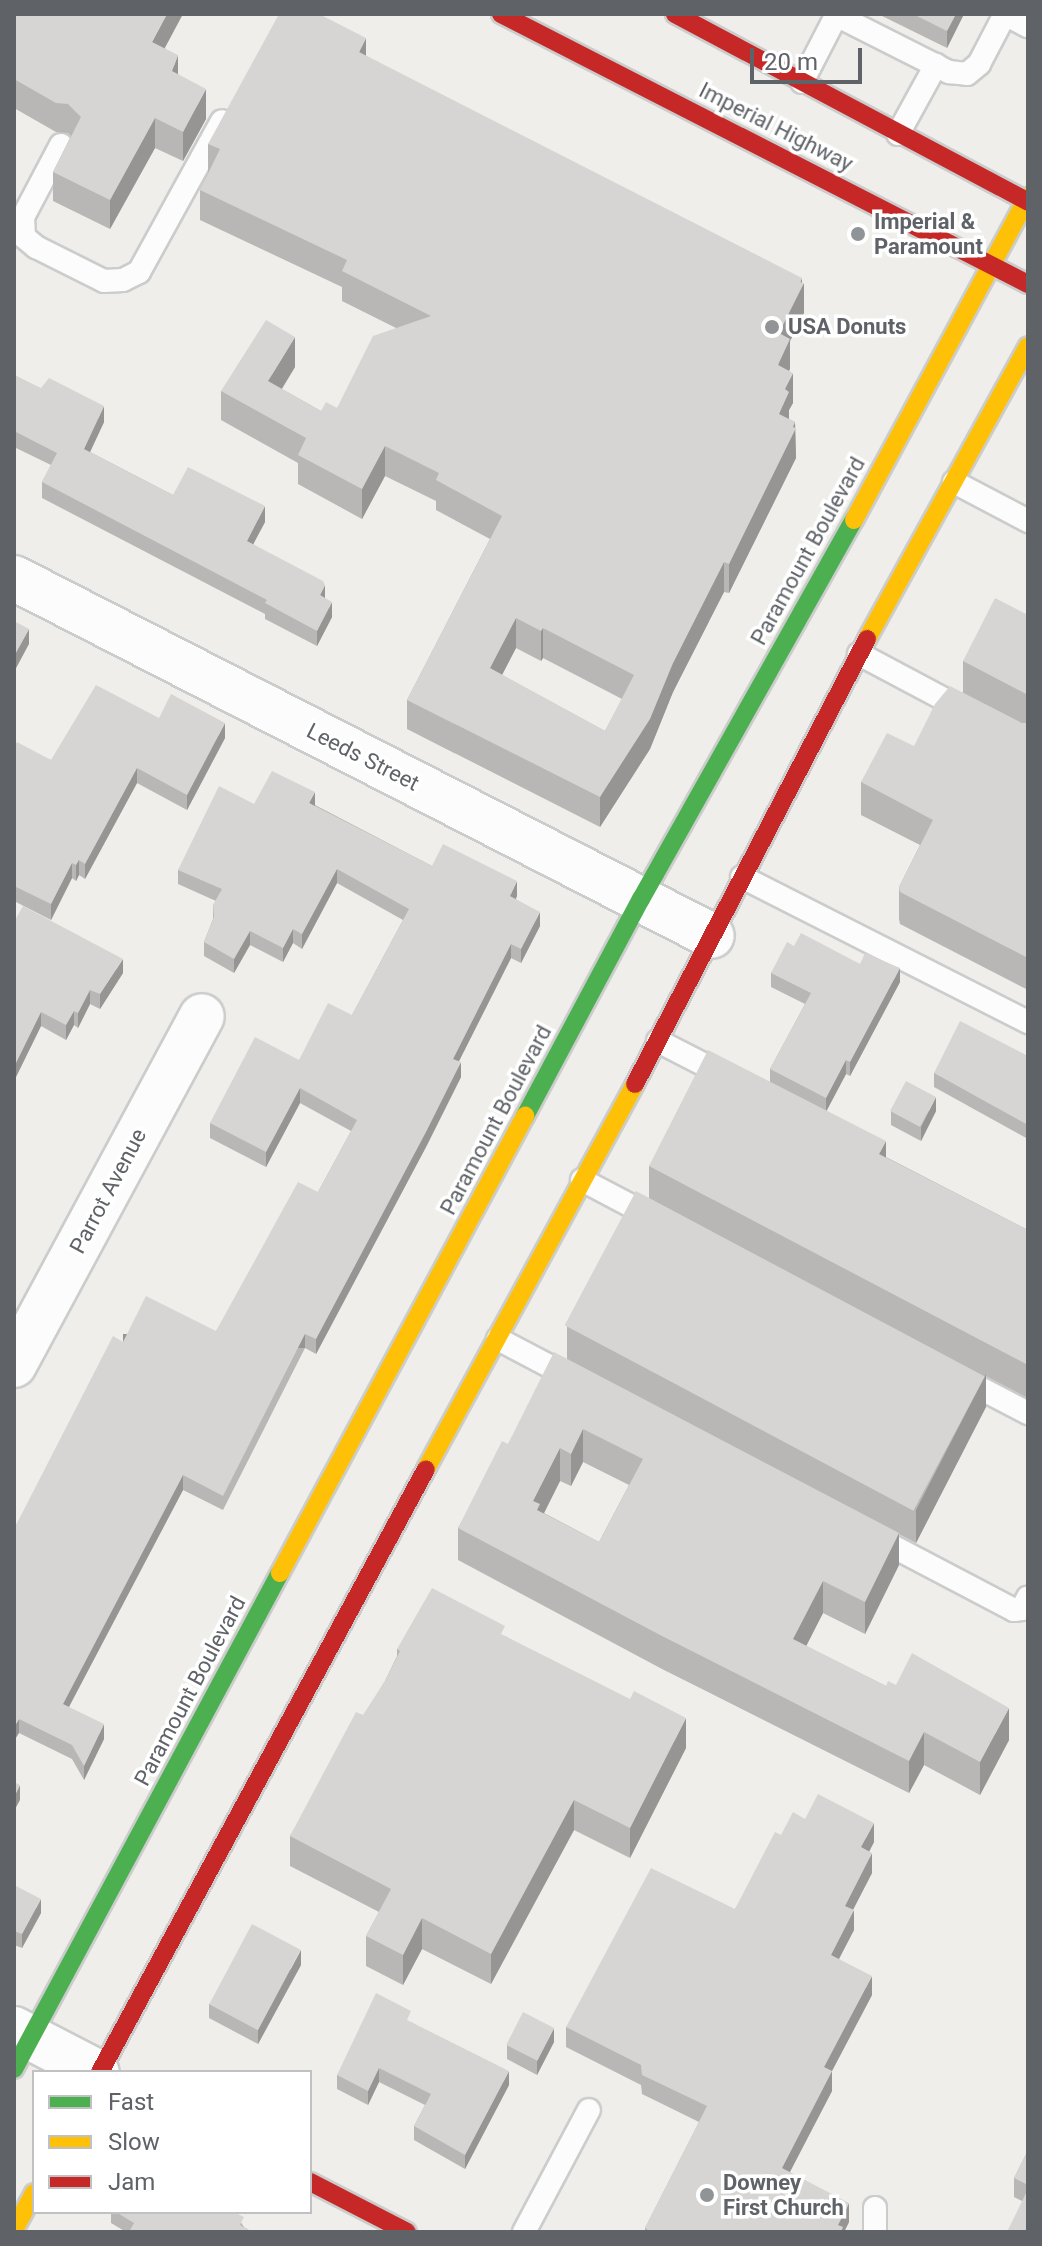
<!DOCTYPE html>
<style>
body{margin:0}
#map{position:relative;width:1042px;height:2246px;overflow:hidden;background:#efeeea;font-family:Roboto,sans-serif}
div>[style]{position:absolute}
.roads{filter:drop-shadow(2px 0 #cbcccc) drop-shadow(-2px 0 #cbcccc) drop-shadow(0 2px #cbcccc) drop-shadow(0 -2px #cbcccc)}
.lane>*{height:22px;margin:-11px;padding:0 11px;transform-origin:11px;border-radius:11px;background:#fdfcfc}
.street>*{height:44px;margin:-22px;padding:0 22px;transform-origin:22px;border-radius:22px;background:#fdfcfc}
.fast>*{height:18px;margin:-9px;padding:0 9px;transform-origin:9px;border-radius:9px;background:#4caf50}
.slow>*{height:18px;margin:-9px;padding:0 9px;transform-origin:9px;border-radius:9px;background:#ffc107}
.jam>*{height:18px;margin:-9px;padding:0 9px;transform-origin:9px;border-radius:9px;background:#c62828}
.wall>*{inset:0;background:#b8b7b5}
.shaded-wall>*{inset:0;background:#969594;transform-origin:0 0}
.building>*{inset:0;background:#d6d5d3;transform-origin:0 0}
.dots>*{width:22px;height:22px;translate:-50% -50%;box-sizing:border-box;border:4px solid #fff;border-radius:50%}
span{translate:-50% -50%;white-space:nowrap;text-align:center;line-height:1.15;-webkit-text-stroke:7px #fff;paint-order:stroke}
.street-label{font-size:22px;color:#5f6368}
.poi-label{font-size:22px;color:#5f6368;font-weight:700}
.left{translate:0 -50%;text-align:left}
.frame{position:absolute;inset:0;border:16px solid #5f6368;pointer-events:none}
.legend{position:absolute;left:32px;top:2070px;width:280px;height:144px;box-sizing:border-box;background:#fff;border:2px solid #bfc1c3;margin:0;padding:10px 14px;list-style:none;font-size:24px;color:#5f6368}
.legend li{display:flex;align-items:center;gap:16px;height:40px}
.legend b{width:40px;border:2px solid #bfc1c3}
.scale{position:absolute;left:750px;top:48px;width:112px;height:36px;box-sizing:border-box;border:4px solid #5f6368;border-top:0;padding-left:10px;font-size:24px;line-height:28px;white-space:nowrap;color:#5f6368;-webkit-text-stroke:6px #fff;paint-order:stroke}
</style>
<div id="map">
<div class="roads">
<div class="lane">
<div style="left:836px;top:15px;width:127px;rotate:26.8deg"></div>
<div style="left:949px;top:72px;width:18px;rotate:6deg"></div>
<div style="left:967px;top:74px;width:16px;rotate:-40deg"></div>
<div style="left:979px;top:64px;width:56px;rotate:-62.5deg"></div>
<div style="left:1005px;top:14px;width:26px;rotate:28deg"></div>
<div style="left:802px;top:82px;width:76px;rotate:-62.8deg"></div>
<div style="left:898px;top:134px;width:79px;rotate:-61.2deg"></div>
<div style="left:61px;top:145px;width:81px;rotate:117.8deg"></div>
<div style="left:23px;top:217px;width:20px;rotate:87deg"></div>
<div style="left:24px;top:237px;width:16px;rotate:40deg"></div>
<div style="left:36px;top:247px;width:76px;rotate:26.6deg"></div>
<div style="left:104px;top:281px;width:19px;rotate:-3deg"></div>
<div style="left:123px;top:280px;width:18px;rotate:-27deg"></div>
<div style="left:139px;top:272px;width:172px;rotate:-61.2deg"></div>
<div style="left:954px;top:482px;width:84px;rotate:27.8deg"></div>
<div style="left:859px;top:654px;width:123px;rotate:28deg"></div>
<div style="left:742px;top:877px;width:321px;rotate:26.9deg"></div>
<div style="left:658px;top:1041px;width:79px;rotate:27.2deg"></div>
<div style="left:582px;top:1180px;width:84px;rotate:27.8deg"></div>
<div style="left:498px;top:1339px;width:84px;rotate:27.8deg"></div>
<div style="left:959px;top:1377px;width:78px;rotate:27.6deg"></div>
<div style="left:875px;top:1537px;width:157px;rotate:27.7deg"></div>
<div style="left:1014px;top:1610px;width:8px;rotate:-7deg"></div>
<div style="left:1022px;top:1609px;width:13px;rotate:-63deg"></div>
<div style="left:524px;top:2232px;width:138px;rotate:-62deg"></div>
<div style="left:875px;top:2232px;width:24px;rotate:-90deg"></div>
</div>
<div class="street">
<div style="left:14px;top:578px;width:784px;rotate:27.15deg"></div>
<div style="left:14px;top:1365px;width:396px;rotate:-61.7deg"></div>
<div style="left:14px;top:2029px;width:93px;rotate:27.4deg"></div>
</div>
<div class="fast">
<div style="left:525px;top:1116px;width:246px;rotate:-61.9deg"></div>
<div style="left:641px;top:899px;width:435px;rotate:-60.7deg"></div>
<div style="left:14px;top:2069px;width:563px;rotate:-61.8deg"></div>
</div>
<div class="slow">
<div style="left:854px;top:520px;width:367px;rotate:-61.7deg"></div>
<div style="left:867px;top:639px;width:334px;rotate:-61.2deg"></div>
<div style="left:426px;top:1469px;width:438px;rotate:-61.5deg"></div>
<div style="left:280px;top:1573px;width:519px;rotate:-61.8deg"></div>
<div style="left:14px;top:2230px;width:42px;rotate:-61.6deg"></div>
</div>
<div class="jam">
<div style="left:501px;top:14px;width:592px;rotate:27.13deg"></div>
<div style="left:675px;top:14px;width:400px;rotate:28deg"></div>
<div style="left:635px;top:1084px;width:502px;rotate:-62.46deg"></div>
<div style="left:100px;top:2072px;width:685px;rotate:-61.6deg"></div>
<div style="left:310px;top:2182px;width:109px;rotate:27.3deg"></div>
</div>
</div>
<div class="wall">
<div style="clip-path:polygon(14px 14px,165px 48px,178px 74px,206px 119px,183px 161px,155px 148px,110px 229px,53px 201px,53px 172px,71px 136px,68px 133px,56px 132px,14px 108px)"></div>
<div style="clip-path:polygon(878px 14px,964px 14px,947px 48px)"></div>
<div style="clip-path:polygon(evenodd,366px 56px,802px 283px,804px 313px,790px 341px,789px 371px,793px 403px,789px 410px,789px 419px,795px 422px,796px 458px,729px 593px,724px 592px,673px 692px,650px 749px,600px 827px,407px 729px,407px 700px,490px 539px,436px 510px,436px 501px,385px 476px,362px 519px,298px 484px,298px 463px,221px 420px,221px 391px,295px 367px,282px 389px,321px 411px,337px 408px,396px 328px,342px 301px,342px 287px,200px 220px,200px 190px,208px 173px,208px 144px,366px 56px,516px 648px,541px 661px,543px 658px,622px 699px,605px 731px,502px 675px,516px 648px)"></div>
<div style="clip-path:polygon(14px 375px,104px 422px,90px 452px,173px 495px,265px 522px,253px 544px,325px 598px,332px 617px,317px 646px,265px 619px,265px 614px,42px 498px,42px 482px,51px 465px,14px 447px)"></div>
<div style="clip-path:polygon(1028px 615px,1028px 990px,900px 924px,899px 919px,899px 887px,920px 845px,861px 815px,861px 782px,914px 746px,963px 692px,963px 661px)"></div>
<div style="clip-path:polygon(159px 718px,225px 738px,187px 810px,137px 783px,85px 879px,79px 875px,76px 881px,72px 878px,51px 920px,14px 901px,14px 747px,51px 760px)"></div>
<div style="clip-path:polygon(254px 804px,315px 805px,432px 866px,517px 896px,516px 899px,540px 926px,521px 963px,511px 958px,459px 1061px,461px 1077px,426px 1147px,316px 1354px,305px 1348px,223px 1510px,183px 1490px,69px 1707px,104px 1739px,84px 1780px,72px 1759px,19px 1733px,14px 1529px,123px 1342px,216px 1331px,318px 1192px,351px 1131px,300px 1103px,266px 1167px,210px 1138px,210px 1123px,299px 1060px,352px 1015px,403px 920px,337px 883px,302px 949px,293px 943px,283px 962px,250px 945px,234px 973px,204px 956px,204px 942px,213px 919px,213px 905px,216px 901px,178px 884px,178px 870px)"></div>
<div style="clip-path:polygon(14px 922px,123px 973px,100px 1009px,90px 1004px,78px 1028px,74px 1025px,66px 1040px,41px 1026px,14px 1081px)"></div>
<div style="clip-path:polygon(evenodd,794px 946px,860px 964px,900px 982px,850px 1076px,846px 1074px,826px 1111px,886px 1157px,1028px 1230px,1028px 1398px,986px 1376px,986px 1407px,916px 1543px,899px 1534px,899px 1565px,865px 1634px,823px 1613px,806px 1646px,886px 1686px,1009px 1740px,980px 1795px,924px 1765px,909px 1793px,662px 1669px,458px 1560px,458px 1528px,508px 1444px,567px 1359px,567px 1326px,649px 1198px,649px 1166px,770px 1082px,770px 1069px,805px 1004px,771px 987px,771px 973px,794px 946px,583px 1462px,629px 1485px,599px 1542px,544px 1513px,560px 1481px,571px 1486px,583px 1462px)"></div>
<div style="clip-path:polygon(1028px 1056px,1028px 1139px,934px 1087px,934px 1073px)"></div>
<div style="clip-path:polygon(891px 1111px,936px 1111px,921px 1141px,891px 1125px)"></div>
<div style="clip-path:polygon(505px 1636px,686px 1748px,630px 1858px,574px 1830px,491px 1984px,422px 1949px,403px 1985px,366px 1966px,366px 1936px,379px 1912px,290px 1866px,290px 1836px,385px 1681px,397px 1656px,397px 1649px)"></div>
<div style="clip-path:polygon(805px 1819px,874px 1842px,869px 1852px,872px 1873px,853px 1910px,854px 1930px,839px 1959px,872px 1995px,832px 2071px,832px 2091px,790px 2172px,849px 2222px,844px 2232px,645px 2232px,645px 2228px,699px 2122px,642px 2094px,641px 2085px,566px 2047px,566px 2027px,735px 1909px,781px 1835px)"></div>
<div style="clip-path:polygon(14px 1885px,41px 1913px,22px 1948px,14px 1945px)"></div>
<div style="clip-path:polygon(301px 1965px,258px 2044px,209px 2018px,209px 2004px)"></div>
<div style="clip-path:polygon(411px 2022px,509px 2085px,465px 2169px,414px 2140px,414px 2126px,425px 2105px,379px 2082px,368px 2105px,337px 2089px,337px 2075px)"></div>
<div style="clip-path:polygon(554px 2042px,537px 2075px,507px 2059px,507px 2045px)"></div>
<div style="clip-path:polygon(1028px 2150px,1028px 2232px,1022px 2201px,1014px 2197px,1014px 2178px)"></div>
<div style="clip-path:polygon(111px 2212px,234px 2212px,244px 2227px,252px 2232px,126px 2232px,111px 2223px)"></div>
</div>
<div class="shaded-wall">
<div style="clip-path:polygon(167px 14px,183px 14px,152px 72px,152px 42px)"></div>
<div style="clip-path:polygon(956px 14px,964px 14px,947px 48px,947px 31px)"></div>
<div style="clip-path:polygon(366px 38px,366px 68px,359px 52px)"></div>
<div style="clip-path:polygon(178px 55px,178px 84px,172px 71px)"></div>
<div style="clip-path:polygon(206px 89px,206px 119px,183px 161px,183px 132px)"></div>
<div style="clip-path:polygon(155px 118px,155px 148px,110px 229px,110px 200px)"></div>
<div style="clip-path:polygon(802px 278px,802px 286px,804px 283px,804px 313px,790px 341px,790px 369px,778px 395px,779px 333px)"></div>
<div style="clip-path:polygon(295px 337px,295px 367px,268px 411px,268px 381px)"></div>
<div style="clip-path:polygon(793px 373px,793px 403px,789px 410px,789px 422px,779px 414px,785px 389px)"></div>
<div style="clip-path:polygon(104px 406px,104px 422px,84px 465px,84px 449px)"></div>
<div style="clip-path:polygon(795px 422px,796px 458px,729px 593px,729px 564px)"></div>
<div style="clip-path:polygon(385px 446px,385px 476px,362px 519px,362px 489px)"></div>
<div style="clip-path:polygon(265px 506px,265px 522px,247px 556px,247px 541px)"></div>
<div style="clip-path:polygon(724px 562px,724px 592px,673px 692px,650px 749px,600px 827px,600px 797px,673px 663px)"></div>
<div style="clip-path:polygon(325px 585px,325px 600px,320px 595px)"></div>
<div style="clip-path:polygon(332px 602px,332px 617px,317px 646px,317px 631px)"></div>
<div style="clip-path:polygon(516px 618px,516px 648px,490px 698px,490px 668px)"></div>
<div style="clip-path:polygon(543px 628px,543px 658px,541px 661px,541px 631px)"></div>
<div style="clip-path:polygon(29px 629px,29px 644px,14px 672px,14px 656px)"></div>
<div style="clip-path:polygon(225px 723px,225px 738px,187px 810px,187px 795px)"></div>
<div style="clip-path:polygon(137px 768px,137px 783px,85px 879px,85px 864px)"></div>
<div style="clip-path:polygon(315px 792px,315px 807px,309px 803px)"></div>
<div style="clip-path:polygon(79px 860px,79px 875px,76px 881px,76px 865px)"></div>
<div style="clip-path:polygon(72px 863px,72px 878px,51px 920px,51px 904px)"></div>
<div style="clip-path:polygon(337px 869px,337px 883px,302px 949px,302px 934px)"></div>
<div style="clip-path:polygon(517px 881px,517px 896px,510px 910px,510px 896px)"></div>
<div style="clip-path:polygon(540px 912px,540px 926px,521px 963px,521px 949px)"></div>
<div style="clip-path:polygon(293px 929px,293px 943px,283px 962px,283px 948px)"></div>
<div style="clip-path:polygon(250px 931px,250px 945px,234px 973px,234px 959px)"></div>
<div style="clip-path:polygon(511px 944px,511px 958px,453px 1073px,453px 1059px)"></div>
<div style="clip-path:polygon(123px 959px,123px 973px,100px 1009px,100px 994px)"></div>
<div style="clip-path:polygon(900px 968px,900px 982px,850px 1076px,850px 1062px)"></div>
<div style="clip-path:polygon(90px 990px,90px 1004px,78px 1028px,78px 1013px)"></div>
<div style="clip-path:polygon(74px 1011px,74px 1025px,66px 1040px,66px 1025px)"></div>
<div style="clip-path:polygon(41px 1012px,41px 1026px,14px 1081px,14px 1067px)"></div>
<div style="clip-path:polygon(846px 1060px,846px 1074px,826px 1112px,826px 1098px)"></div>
<div style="clip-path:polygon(461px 1062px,461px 1077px,426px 1147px,316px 1354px,316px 1339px)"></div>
<div style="clip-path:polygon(300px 1088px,300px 1103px,266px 1167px,266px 1152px)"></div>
<div style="clip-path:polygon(936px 1097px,936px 1111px,921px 1141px,921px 1127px)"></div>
<div style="clip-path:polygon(886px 1141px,886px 1174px,879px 1154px)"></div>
<div style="left:305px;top:1334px;width:14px;height:182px;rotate:90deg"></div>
<div style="clip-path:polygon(986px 1374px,986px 1407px,916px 1543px,916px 1510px)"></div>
<div style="clip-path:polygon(583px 1429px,583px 1462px,571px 1486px,571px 1454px)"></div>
<div style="clip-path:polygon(560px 1448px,560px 1481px,540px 1521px,533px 1501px)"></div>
<div style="clip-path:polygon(183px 1475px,183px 1490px,63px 1718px,63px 1704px)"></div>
<div style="clip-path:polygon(899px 1533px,899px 1565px,865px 1634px,865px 1602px)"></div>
<div style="clip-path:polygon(823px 1581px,823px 1613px,793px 1672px,793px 1639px)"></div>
<div style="clip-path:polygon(1009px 1708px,1009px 1740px,980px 1795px,980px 1762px)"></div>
<div style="clip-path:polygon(686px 1718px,686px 1748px,630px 1858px,630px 1828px)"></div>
<div style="clip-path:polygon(19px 1719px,19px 1733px,14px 1741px,14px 1727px)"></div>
<div style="clip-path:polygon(104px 1724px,104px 1739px,84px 1780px,84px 1766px)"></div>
<div style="clip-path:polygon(924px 1732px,924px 1765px,909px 1793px,909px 1761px)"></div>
<div style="clip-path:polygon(20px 1785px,20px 1800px,14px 1811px,14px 1797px)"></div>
<div style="clip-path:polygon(574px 1800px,574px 1830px,491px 1984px,491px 1954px)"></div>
<div style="clip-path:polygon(874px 1823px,874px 1842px,861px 1867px,861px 1847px)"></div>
<div style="clip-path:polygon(872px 1853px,872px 1873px,845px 1925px,845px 1906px)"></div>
<div style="clip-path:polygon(41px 1899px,41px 1913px,22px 1948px,22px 1934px)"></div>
<div style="clip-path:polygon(854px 1910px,854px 1930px,831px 1974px,831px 1955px)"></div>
<div style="clip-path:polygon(422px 1918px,422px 1949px,403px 1985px,403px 1955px)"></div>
<div style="clip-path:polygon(301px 1950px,301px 1965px,258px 2044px,258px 2030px)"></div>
<div style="clip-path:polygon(872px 1976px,872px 1995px,824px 2086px,824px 2067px)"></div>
<div style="clip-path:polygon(554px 2028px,554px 2042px,537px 2075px,537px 2061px)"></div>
<div style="clip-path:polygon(379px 2068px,379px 2082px,368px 2105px,368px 2091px)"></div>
<div style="clip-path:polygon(509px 2071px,509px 2085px,465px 2169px,465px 2155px)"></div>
<div style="clip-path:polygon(832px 2071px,832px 2091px,782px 2187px,782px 2168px)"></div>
<div style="clip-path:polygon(849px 2203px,849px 2222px,844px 2232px,838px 2232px,838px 2225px)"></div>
</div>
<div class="building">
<div style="clip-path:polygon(14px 14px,167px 14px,152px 42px,178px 55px,172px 71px,206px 89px,183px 132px,155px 118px,110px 200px,53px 172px,81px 117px,68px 104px,56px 103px,14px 79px)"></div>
<div style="clip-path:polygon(evenodd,279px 14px,319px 14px,366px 38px,359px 52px,802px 278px,800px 282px,804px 283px,779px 333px,790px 339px,778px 365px,793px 373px,785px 389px,789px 392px,779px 414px,795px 422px,793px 427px,796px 428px,729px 564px,724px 562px,673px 663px,650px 719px,600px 797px,407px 700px,502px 516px,436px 480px,439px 473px,385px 446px,362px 489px,298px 455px,306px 438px,221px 391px,266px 320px,295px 337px,268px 381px,321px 411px,326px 402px,337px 408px,373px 336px,431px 316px,342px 271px,347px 260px,200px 190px,220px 149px,208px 144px,279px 14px,516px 618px,541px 631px,543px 628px,634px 675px,605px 731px,490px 668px,516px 618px)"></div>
<div style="clip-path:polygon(913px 14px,956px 14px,947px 31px)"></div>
<div style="clip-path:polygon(14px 375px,41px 388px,49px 378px,104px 406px,84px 449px,173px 495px,188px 467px,265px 506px,247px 541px,323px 581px,325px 585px,320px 595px,332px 602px,317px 631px,265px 603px,267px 600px,42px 482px,57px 453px,14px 431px)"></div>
<div style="clip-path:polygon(995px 598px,1028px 615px,1028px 695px,963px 661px)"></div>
<div style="clip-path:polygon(14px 621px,29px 629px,14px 656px)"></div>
<div style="clip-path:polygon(96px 685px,159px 718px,171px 694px,225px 723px,187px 795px,137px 768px,85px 864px,79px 860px,76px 865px,72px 863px,51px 904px,14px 886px,14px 747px,17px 742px,51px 760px)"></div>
<div style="clip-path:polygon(950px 686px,1022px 723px,1028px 723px,1028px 958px,900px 892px,899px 887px,933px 820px,861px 782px,887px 733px,914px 746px,935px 704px)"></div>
<div style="clip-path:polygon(272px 771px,315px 792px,309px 803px,432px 866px,443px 844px,517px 881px,510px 896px,540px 912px,521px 949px,511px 944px,453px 1059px,461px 1062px,426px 1132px,316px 1339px,305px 1334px,223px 1496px,183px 1475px,63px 1704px,104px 1724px,84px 1766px,72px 1745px,19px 1719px,14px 1727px,14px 1529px,113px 1336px,123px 1342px,146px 1296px,216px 1331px,298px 1182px,318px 1192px,357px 1120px,300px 1088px,266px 1152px,210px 1123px,255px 1037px,299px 1060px,328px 1003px,352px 1015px,409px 909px,337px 869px,302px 934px,293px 929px,283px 948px,250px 931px,234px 959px,204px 942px,214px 917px,213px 905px,222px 889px,178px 870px,219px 786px,254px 804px)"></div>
<div style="clip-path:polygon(23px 906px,123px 959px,100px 994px,90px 990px,78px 1013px,74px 1011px,66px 1025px,41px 1012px,14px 1067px,14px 922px)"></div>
<div style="clip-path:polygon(801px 933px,860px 964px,865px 953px,900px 968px,850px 1062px,846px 1060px,826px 1098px,770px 1069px,811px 993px,771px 973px,787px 942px,794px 946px)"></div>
<div style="clip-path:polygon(960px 1021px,1028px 1056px,1028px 1125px,934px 1073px)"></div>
<div style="clip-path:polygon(708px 1050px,886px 1141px,879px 1154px,1028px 1230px,1028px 1365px,649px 1166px)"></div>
<div style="left:906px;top:1081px;width:34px;height:34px;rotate:28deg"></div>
<div style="left:636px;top:1191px;width:395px;height:152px;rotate:28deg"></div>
<div style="clip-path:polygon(evenodd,554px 1352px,899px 1533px,865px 1602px,823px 1581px,793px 1639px,886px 1686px,888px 1681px,896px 1685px,912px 1653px,1009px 1708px,980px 1762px,924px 1732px,909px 1761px,662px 1636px,458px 1528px,502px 1441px,508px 1444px,554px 1352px,583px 1429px,643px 1459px,599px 1542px,537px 1510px,540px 1504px,533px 1501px,560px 1448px,571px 1454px,583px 1429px)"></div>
<div style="clip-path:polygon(432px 1588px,505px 1626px,501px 1634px,630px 1699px,634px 1691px,686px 1718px,630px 1828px,574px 1800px,491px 1954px,422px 1918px,403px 1955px,366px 1936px,391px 1889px,290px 1836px,356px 1712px,363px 1715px,385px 1681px,400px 1651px,397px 1649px)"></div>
<div style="clip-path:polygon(14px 1782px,20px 1785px,14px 1797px)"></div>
<div style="clip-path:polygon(818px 1794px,874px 1823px,861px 1847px,872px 1853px,845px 1906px,854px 1910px,831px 1955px,872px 1976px,824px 2067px,832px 2071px,782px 2168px,849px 2203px,838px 2225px,843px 2227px,841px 2232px,647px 2232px,648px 2230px,645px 2228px,707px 2106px,642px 2075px,641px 2065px,566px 2027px,651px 1868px,735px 1909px,775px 1832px,781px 1835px,793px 1812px,805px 1819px)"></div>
<div style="clip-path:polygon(14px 1885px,41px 1899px,22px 1934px,14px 1931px)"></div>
<div style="left:252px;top:1924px;width:55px;height:91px;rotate:28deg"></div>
<div style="clip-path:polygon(376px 1993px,411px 2011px,407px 2020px,509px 2071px,465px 2155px,414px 2126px,431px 2094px,379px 2068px,368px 2091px,337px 2075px)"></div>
<div style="left:523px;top:2012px;width:35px;height:37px;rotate:27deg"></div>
<div style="clip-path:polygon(1028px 2150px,1028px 2185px,1014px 2178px)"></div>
<div style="clip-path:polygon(1028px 2189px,1028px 2232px,1007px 2232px)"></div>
<div style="clip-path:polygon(116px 2212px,234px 2212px,244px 2217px,240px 2225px,252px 2232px,129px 2232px,134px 2223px)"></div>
</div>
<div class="dots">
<div style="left:858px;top:234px;background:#919496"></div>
<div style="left:772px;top:327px;background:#919496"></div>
<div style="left:707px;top:2195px;background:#919496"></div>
</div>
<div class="street-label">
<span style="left:776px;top:127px;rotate:27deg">Imperial Highway</span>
<span style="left:808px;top:551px;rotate:-61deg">Paramount Boulevard</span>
<span style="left:363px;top:757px;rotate:27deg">Leeds Street</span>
<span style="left:496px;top:1120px;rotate:-62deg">Paramount Boulevard</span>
<span style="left:108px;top:1191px;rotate:-62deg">Parrot Avenue</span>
<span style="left:190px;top:1691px;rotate:-62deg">Paramount Boulevard</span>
</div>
<div class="poi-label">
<span class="left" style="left:874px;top:234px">Imperial &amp;<br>Paramount</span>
<span class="left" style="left:788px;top:327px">USA Donuts</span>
<span class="left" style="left:723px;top:2195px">Downey<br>First Church</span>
</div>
<div class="frame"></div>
<ul class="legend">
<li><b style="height:10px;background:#4caf50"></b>Fast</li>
<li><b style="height:10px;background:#ffc107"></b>Slow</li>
<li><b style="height:10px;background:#c62828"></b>Jam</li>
</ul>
<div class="scale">20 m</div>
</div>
